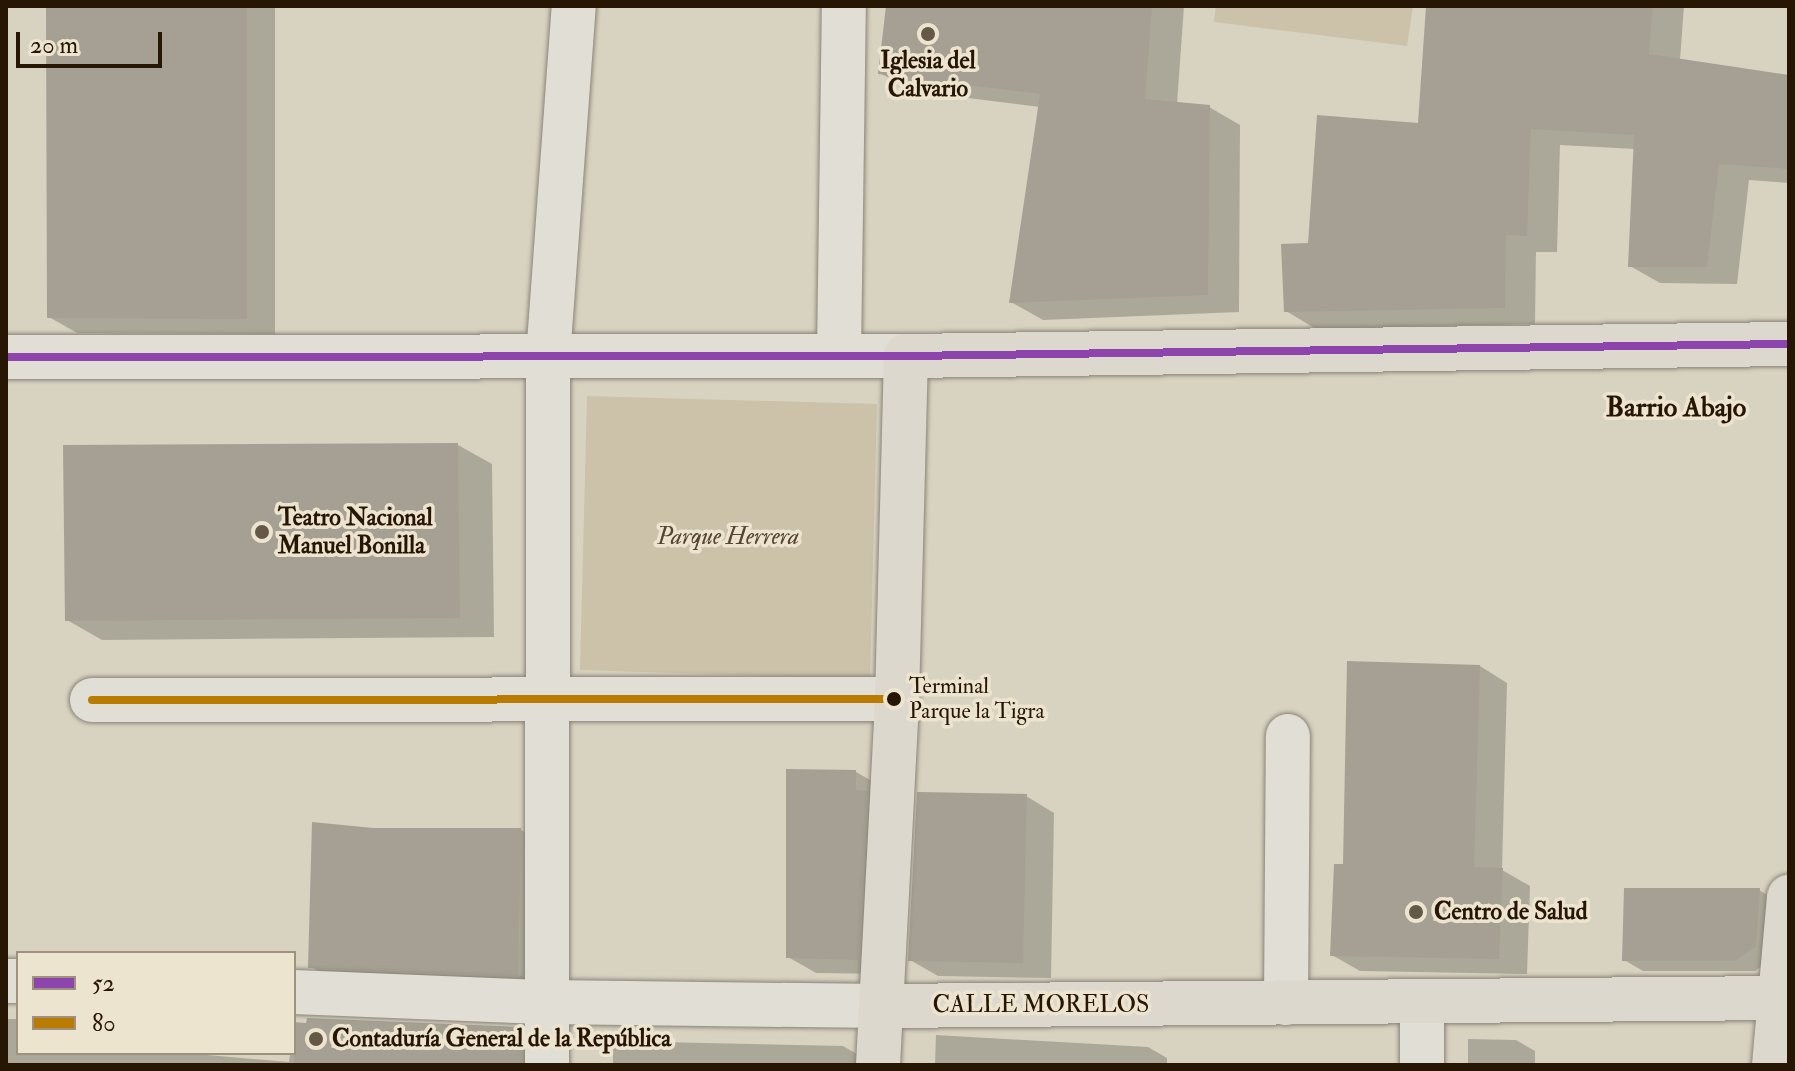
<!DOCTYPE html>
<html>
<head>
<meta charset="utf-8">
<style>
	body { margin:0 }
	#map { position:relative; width:1795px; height:1071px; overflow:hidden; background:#d8d2c0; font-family:"IM FELL Double Pica",serif }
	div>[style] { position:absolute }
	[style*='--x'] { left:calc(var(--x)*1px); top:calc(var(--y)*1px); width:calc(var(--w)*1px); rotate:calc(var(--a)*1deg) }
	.green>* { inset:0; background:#ccc2a9 }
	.shadow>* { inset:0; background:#0003 }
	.building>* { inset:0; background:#a5a093 }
	.roads { filter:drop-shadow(0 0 2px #8a8478) drop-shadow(0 0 2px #8a8478) }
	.minor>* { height:44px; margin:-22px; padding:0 22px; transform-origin:22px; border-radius:22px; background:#e1ded5 }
	.major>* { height:44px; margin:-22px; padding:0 22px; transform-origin:22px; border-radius:22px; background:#dcd8ce }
	.bus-1>* { height:8px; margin:-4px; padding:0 4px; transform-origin:4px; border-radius:4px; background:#8e44ad }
	.bus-2>* { height:8px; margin:-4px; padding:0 4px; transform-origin:4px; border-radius:4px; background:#b97b02 }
	.dots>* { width:22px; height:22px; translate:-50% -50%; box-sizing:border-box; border:4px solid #ede4cf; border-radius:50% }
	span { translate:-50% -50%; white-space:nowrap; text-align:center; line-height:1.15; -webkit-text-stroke:7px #ede4cf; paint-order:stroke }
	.bus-label { font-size:22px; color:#281605 }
	.left { translate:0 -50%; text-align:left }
	.poi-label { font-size:24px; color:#281605; font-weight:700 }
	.park-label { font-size:24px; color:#564631; font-style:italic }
	.street-label { font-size:24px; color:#281605 }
	.quarter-label { font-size:28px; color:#281605; font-weight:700 }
	.frame { position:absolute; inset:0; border:8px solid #281605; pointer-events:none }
	.legend { position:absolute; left:16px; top:951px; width:280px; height:104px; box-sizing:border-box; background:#ede4cf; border:2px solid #9e927e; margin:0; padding:10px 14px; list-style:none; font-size:24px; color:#281605 }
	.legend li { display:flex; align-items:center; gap:16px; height:40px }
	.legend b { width:40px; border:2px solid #9e927e }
	.scale { position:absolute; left:16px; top:32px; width:146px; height:36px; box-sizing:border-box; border:4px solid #281605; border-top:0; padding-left:10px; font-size:24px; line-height:28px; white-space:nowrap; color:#281605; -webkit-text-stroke:6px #ede4cf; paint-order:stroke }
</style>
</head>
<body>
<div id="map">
	<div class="green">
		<i style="clip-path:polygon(1216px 6px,1413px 6px,1407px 46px,1214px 22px)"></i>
		<i style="clip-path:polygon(587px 396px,877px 404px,870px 679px,580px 670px)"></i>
	</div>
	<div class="shadow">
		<i style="clip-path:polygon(48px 6px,275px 6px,275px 334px,77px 333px,49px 317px)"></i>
		<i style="clip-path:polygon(888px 6px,1184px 6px,1177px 104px,1209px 107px,1240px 125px,1239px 312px,1043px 320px,1011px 302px,1040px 107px,912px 91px,880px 73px)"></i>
		<i style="clip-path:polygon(1428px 6px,1684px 6px,1680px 60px,1789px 77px,1789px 183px,1749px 180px,1737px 284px,1660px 283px,1630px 266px,1635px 149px,1560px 145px,1557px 252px,1536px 252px,1535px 324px,1316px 329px,1286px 311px,1310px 245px,1420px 125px)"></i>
		<i style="clip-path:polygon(458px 445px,492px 464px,494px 637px,102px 640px,67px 620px)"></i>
		<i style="clip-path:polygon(1480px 666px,1507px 683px,1502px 870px,1530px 886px,1527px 974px,1360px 971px,1332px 955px)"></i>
		<i style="clip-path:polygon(856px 772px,884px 788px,886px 974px,816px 973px,788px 957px)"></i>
		<i style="clip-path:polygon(1026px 796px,1054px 813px,1051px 978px,938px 976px,910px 960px)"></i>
		<i style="clip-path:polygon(373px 830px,521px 830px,549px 846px,545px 991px,338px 983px,310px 966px)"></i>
		<i style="clip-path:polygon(1759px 890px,1779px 902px,1775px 957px,1755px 971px,1643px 971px,1624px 960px)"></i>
		<i style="clip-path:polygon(6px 1019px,18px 1019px,18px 1053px,184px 1053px,289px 1062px,294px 1024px,521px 1029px,555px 1048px,557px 1065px,6px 1065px)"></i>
		<i style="clip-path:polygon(936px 1035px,1148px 1047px,1167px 1058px,1167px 1065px,935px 1065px)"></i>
		<i style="clip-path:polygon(1468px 1039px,1516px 1040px,1535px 1051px,1535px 1065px,1468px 1065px)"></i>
		<i style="clip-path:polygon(613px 1041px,843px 1046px,876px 1065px,613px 1065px)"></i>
	</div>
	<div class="building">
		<i style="clip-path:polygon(46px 6px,247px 6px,247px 319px,47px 318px)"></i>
		<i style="clip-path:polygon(886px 6px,1152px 6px,1145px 99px,1210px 105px,1208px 295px,1009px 303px,1040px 94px,878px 74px)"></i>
		<i style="clip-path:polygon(1426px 6px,1653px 6px,1649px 54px,1789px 75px,1789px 169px,1719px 164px,1707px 267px,1628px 267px,1634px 135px,1531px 129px,1527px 236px,1506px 235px,1505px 308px,1284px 312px,1281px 244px,1308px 243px,1317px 115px,1418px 123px)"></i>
		<i style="clip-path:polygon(458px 443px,460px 618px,65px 621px,63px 445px)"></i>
		<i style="clip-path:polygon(1347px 661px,1480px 665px,1474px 867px,1503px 868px,1499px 959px,1330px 956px,1334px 864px,1343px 864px)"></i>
		<i style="clip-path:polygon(786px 769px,856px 770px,856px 790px,867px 791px,858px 960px,786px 958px)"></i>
		<i style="clip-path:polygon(917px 792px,1027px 794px,1023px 963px,908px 961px)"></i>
		<i style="clip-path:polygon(312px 822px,373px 828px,521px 828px,518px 976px,308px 968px)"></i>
		<i style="clip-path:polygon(1624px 888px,1760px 888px,1756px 946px,1735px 961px,1622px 961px)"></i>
		<i style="clip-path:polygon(307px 1018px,522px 1027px,522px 1065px,294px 1065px,294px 1022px,306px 1023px)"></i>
	</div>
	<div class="roads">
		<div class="minor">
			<i style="--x:839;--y:354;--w:348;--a:-89.2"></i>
			<i style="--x:6;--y:357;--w:900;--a:-0.06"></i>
			<i style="--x:92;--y:700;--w:805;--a:-0.07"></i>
			<i style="--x:6;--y:981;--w:12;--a:0"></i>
			<i style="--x:294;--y:992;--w:253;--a:2.3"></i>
			<i style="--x:547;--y:1002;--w:336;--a:0.7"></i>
			<i style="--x:1422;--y:1002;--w:63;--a:90"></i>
			<i style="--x:1286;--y:1003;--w:267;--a:-89.6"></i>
			<i style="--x:547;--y:1065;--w:708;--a:-89.92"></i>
			<i style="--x:548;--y:357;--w:352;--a:-85.8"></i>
		</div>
		<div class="major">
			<i style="--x:883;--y:1006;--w:906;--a:-0.51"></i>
			<i style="--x:878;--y:1065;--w:366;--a:-87"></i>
			<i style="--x:897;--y:699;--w:343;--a:-88.5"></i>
			<i style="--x:906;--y:356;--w:883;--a:-0.78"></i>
			<i style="--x:1774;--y:1065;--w:169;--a:-84.9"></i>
		</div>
	</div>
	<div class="bus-1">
		<i style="--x:6;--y:357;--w:900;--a:-0.06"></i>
		<i style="--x:906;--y:356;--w:883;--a:-0.78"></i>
	</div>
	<div class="bus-2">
		<i style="--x:92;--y:700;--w:805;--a:-0.07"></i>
	</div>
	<div class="dots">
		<i style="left:928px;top:34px;background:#665846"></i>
		<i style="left:262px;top:532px;background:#665846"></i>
		<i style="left:894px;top:699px;background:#281605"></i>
		<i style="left:1416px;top:912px;background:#665846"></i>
		<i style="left:316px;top:1039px;background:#665846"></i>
	</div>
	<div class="bus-label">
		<span class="left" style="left:909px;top:699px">Terminal<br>Parque la Tigra</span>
	</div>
	<div class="poi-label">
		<span style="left:928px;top:75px">Iglesia del<br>Calvario</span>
		<span class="left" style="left:278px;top:532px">Teatro Nacional<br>Manuel Bonilla</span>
		<span class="left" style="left:1434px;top:912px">Centro de Salud</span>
		<span class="left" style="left:332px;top:1039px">Contaduría General de la República</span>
	</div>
	<div class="park-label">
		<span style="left:728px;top:537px">Parque Herrera</span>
	</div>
	<div class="street-label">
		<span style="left:1041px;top:1005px">CALLE MORELOS</span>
	</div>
	<div class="quarter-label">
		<span style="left:1676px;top:408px">Barrio Abajo</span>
	</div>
	<div class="frame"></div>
	<ul class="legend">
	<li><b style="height:10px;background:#8e44ad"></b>52</li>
	<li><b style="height:10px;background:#b97b02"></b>80</li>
	</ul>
	<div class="scale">20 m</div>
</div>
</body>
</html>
